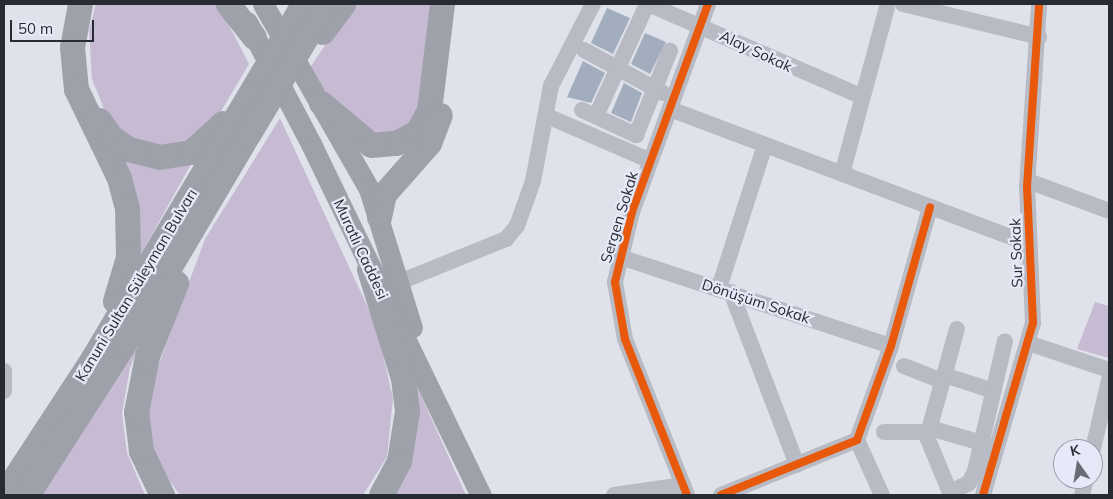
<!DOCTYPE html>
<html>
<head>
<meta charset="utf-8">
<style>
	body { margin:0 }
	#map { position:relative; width:1113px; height:499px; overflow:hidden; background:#dfe2eb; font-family:Mulish,sans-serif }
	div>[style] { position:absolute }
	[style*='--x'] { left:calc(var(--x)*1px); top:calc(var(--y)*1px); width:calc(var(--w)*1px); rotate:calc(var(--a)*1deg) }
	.green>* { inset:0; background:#c6bbd2 }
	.building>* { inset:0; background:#a2aebd }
	.minor>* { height:16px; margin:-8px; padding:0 8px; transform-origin:8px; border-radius:8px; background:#b8bbc4 }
	.major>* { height:21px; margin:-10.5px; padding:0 10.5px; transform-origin:10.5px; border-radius:10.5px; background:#9ea1a8 }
	.highway>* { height:25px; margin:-12.5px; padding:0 12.5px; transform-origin:12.5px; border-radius:12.5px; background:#9ea1aa }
	.highway-bridge>* { height:25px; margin:-12.5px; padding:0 12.5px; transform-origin:12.5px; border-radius:12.5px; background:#9ea1aa }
	.cycleway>* { height:8px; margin:-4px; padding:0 4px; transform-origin:4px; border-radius:4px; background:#e8590c }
	span { translate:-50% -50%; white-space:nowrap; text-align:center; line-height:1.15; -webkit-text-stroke:4.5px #e6e9f8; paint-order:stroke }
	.street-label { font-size:15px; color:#272c34 }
	.frame { position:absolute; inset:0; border:5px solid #272c34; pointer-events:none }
	.north { position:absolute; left:1053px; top:439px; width:50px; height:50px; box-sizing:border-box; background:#e6e9f8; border:1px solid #9a9daa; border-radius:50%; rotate:347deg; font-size:14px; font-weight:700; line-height:20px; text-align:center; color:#272c34 }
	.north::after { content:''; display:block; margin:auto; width:18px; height:22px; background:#676c74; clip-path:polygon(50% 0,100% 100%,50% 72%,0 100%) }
	.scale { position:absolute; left:10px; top:20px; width:84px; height:22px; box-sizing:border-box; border:2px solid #272c34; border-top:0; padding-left:6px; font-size:15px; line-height:18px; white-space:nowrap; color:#272c34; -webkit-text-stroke:4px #e6e9f8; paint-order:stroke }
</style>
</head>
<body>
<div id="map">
	<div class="green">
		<i style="clip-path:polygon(96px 4px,218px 4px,249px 64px,210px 130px,197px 141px,148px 149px,110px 124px,92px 79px,89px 30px)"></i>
		<i style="clip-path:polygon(353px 4px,431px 4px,420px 106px,413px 122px,378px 139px,338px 108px,309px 69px)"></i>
		<i style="clip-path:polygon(280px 118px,376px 325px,393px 398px,387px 457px,363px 495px,180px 495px,152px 457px,147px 396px,205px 239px)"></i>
		<i style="clip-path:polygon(117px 152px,194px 159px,136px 263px)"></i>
		<i style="clip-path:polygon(1095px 302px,1109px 306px,1109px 358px,1077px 349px)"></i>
		<i style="clip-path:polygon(143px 335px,130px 368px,122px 413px,127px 453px,145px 495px,40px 495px)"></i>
		<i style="clip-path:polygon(412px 376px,466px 495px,387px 495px)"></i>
	</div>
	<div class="building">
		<i style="clip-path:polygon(607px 8px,630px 18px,613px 54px,591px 43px)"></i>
		<i style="clip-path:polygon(645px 33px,666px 42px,650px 74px,631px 64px)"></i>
		<i style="clip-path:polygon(583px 61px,605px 73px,591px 103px,567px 97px)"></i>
		<i style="clip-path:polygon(624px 83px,642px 93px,631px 122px,611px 113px)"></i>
	</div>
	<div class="minor">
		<i style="--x:648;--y:4;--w:234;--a:23.4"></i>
		<i style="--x:903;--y:4;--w:140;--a:13.6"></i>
		<i style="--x:584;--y:50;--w:90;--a:28.6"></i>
		<i style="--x:670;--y:109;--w:384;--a:20.6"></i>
		<i style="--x:582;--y:110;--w:60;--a:24.8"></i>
		<i style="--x:636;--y:135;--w:91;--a:-68"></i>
		<i style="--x:547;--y:116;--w:113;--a:23.4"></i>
		<i style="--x:596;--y:116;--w:123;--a:-65.5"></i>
		<i style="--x:842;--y:174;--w:176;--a:-74.9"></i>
		<i style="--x:1028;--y:181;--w:86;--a:20.3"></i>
		<i style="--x:620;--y:257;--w:285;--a:18.2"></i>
		<i style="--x:397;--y:283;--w:118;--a:-22"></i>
		<i style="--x:506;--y:239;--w:17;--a:-50"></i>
		<i style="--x:517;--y:226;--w:48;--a:-70.4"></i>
		<i style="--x:533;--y:181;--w:97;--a:-79.3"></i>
		<i style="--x:551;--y:86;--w:92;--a:-62.9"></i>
		<i style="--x:719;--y:288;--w:150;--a:-72.2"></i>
		<i style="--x:731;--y:292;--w:185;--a:69.1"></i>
		<i style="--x:1028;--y:343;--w:85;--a:18.4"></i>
		<i style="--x:904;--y:366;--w:41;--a:21.5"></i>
		<i style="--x:4;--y:371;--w:20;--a:90"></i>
		<i style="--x:944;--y:375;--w:52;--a:17.7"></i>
		<i style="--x:930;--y:428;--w:54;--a:16.1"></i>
		<i style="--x:884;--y:432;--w:45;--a:0"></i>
		<i style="--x:857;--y:440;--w:60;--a:65.6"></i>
		<i style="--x:1093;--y:449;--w:71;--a:-76.9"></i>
		<i style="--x:950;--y:492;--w:21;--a:-25"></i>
		<i style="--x:969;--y:483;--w:13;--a:-63"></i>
		<i style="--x:975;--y:471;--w:133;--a:-77"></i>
		<i style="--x:614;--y:495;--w:70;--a:-8.2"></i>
		<i style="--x:687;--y:495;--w:168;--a:-111.7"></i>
		<i style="--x:625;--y:339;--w:58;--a:-100"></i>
		<i style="--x:615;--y:282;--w:72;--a:-76.3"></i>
		<i style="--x:632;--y:212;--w:221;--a:-69.9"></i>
		<i style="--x:721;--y:495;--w:147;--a:-22"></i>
		<i style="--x:857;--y:440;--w:100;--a:-70.1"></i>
		<i style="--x:891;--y:346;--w:144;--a:-74.3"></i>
		<i style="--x:951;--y:495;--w:63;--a:-112.5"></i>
		<i style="--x:927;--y:437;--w:112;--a:-74.5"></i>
		<i style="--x:983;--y:495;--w:179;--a:-73.8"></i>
		<i style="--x:1033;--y:323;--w:136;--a:-92.5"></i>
		<i style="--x:1027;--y:187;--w:183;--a:-86.2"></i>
		<i style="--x:1082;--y:495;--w:16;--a:-76"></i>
	</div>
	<div class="major">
		<i style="--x:263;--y:4;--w:213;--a:60.2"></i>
		<i style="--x:369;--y:189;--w:145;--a:72.8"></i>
		<i style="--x:247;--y:22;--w:140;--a:62.3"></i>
		<i style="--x:312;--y:146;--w:388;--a:64.2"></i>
	</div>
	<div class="highway">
		<i style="--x:80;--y:4;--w:44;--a:100.5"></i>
		<i style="--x:72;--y:47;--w:42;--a:84.6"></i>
		<i style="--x:76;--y:89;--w:99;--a:64.2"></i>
		<i style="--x:119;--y:178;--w:31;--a:75"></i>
		<i style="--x:127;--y:208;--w:49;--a:88.8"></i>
		<i style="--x:128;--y:257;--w:46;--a:106.5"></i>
		<i style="--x:228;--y:4;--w:42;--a:51.8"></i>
		<i style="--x:322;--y:32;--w:35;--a:-53"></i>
		<i style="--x:321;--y:103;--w:65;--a:40"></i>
		<i style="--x:371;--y:145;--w:25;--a:-5"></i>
		<i style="--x:396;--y:143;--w:24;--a:-28"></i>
		<i style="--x:417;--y:132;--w:25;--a:-61"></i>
		<i style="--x:429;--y:110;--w:107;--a:-83"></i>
		<i style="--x:99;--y:120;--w:21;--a:55"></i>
		<i style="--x:111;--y:137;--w:21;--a:35"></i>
		<i style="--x:128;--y:149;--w:32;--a:14"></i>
		<i style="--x:159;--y:157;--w:32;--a:-9"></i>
		<i style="--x:191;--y:152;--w:43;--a:-42.2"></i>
		<i style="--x:379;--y:217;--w:24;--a:-78"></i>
		<i style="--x:384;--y:194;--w:68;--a:-48.6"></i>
		<i style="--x:429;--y:143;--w:30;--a:-69"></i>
		<i style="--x:369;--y:269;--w:114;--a:72.7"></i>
		<i style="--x:403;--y:378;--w:33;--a:83"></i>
		<i style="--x:407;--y:411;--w:51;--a:99.1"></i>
		<i style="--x:399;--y:461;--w:38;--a:118"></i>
		<i style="--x:4;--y:494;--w:163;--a:-56.8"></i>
		<i style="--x:93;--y:358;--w:333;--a:-59.3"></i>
		<i style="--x:27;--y:495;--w:179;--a:-57.3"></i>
		<i style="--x:124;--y:344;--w:245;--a:-59.4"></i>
		<i style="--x:162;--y:495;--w:49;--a:-115.5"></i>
		<i style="--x:141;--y:451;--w:39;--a:-97"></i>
		<i style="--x:136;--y:412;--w:57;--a:-78.9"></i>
		<i style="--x:147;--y:356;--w:79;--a:-68.3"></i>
	</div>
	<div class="highway-bridge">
		<i style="--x:263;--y:72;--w:79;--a:-59.5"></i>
		<i style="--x:249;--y:133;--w:150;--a:-59.2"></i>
	</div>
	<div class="cycleway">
		<i style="--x:687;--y:495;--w:168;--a:-111.7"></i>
		<i style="--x:625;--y:339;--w:58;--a:-100"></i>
		<i style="--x:615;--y:282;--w:72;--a:-76.3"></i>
		<i style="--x:632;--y:212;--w:221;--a:-69.9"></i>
		<i style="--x:721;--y:495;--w:147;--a:-22"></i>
		<i style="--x:857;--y:440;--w:100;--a:-70.1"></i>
		<i style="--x:891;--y:346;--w:144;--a:-74.3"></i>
		<i style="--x:983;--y:495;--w:179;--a:-73.8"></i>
		<i style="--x:1033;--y:323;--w:136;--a:-92.5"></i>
		<i style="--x:1027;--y:187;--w:183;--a:-86.2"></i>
	</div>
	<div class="street-label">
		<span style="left:756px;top:51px;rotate:25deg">Alay Sokak</span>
		<span style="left:619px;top:217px;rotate:-73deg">Sergen Sokak</span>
		<span style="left:361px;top:249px;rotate:65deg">Muratlı Caddesi</span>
		<span style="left:1016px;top:253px;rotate:-92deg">Sur Sokak</span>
		<span style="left:136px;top:285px;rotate:-59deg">Kanuni Sultan Süleyman Bulvarı</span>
		<span style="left:756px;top:301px;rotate:18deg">Dönüşüm Sokak</span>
	</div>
	<div class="frame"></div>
	<div class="north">K</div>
	<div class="scale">50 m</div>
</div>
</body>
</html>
